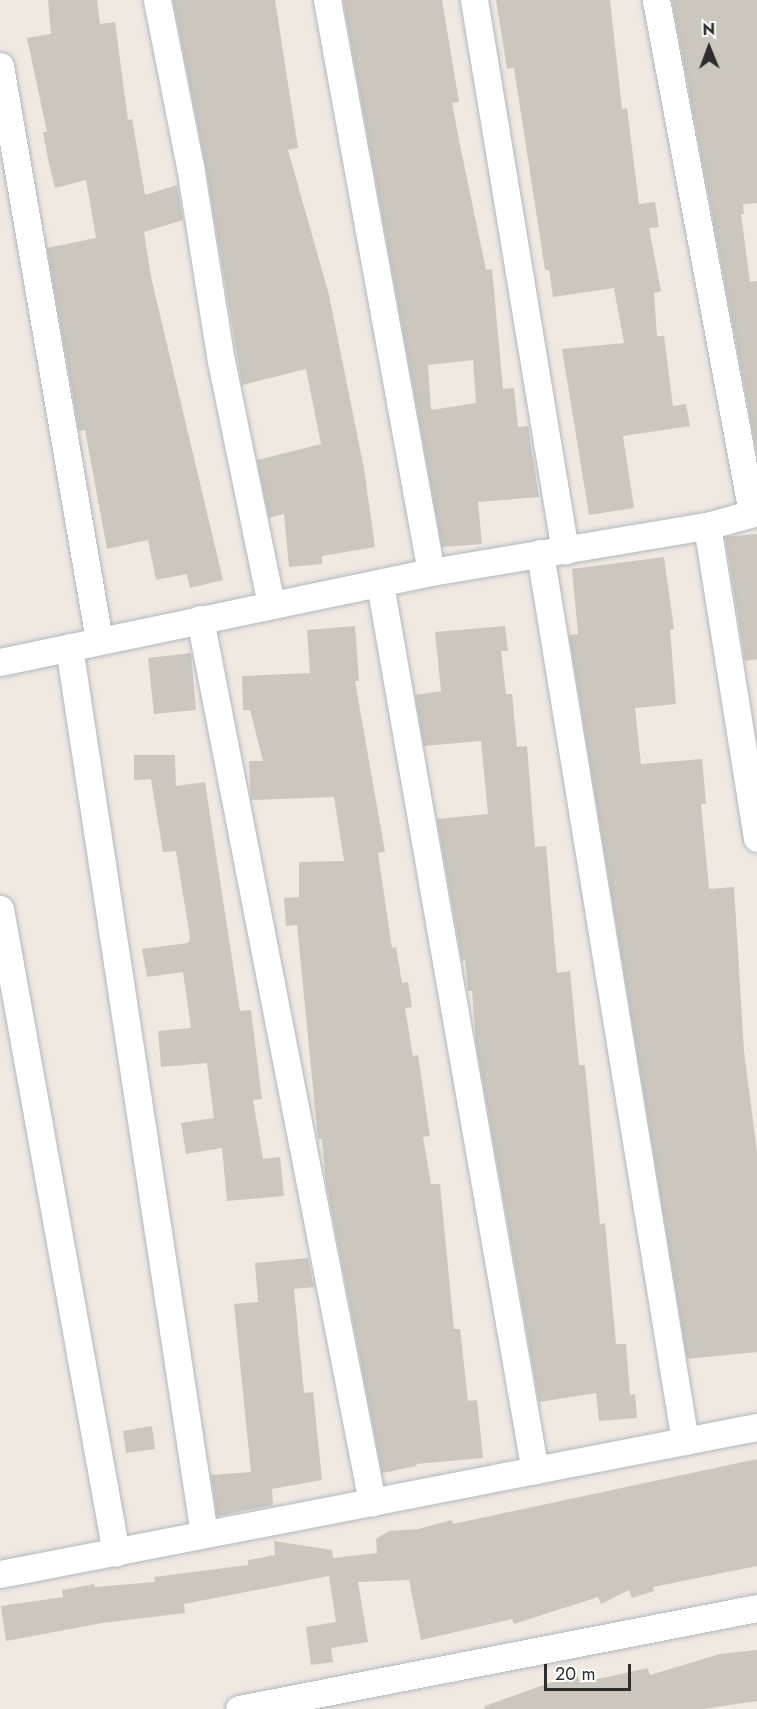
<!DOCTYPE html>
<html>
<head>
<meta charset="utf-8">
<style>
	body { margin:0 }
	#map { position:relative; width:757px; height:1709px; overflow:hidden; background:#efe9e1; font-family:Jost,sans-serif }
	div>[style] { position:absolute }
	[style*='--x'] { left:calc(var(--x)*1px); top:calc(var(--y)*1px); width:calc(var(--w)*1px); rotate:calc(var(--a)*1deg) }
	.building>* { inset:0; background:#cbc7bf }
	.roads { filter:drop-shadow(0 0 2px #b4b7c1) drop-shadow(0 0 2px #b4b7c1) }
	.minor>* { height:27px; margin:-13.5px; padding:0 13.5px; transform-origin:13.5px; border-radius:13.5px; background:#fff }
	span { translate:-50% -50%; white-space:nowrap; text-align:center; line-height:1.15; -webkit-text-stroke:4.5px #fff; paint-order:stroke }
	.north { position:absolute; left:679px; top:18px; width:60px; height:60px; -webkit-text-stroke:4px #fff; paint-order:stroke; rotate:359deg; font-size:16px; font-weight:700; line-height:24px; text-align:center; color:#2e2e2e }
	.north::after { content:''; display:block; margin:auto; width:21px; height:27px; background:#2e2e2e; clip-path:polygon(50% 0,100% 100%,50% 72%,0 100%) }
	.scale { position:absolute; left:544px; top:1664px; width:87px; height:27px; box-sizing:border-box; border:3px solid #2e2e2e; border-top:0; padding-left:8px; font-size:18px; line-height:21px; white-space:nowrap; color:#2e2e2e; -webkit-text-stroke:4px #fff; paint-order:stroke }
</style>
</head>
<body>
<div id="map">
	<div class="building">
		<i style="clip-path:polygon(48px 0,97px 0,100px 24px,115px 22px,128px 120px,132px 119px,145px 195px,177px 185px,183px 220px,144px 232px,151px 277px,223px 580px,190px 588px,187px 574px,156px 580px,148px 540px,107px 549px,85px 430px,79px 431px,47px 248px,96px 238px,86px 180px,55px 188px,49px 164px,43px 132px,47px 132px,27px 38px,51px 34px)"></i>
		<i style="clip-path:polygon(173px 0,275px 0,298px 148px,288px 150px,329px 295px,364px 469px,375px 547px,322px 556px,322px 564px,289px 567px,284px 514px,269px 518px,257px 460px,321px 444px,306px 369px,242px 385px,205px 163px)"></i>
		<i style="clip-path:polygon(evenodd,343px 0,442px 0,459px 102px,452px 103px,459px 140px,486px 270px,492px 269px,503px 389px,514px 388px,518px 427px,528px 426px,539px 497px,478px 502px,482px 544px,442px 547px,343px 0,473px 360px,476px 403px,431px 410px,428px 365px,473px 360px)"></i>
		<i style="clip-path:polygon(496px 0,610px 0,622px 109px,627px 108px,639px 204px,655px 202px,659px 227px,649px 228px,661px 291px,654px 293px,657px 336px,664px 336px,673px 406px,686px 404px,690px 426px,623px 436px,634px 508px,589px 515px,562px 349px,624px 343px,614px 288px,553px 297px,549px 270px,545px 270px,514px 68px,507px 69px)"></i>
		<i style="clip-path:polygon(672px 0,757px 0,757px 203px,743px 204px,744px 214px,741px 214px,750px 282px,757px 281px,757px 454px)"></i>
		<i style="clip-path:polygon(757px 534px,757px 659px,745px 661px,725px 537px)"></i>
		<i style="clip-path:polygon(664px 557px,674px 629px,670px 630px,676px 704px,635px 708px,641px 764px,702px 759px,706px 804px,701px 804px,709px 889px,734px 887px,744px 1051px,757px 1152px,757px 1352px,687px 1359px,569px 635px,578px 634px,572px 569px)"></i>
		<i style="clip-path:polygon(355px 626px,359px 681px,355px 681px,385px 852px,378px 853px,392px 948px,396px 947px,402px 983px,408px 982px,412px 1007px,405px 1008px,413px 1056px,418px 1055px,430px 1136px,423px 1137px,431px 1184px,440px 1184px,454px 1329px,460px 1329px,468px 1401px,477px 1400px,483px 1458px,416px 1464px,417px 1466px,382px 1473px,326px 1182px,322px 1139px,318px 1139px,297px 925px,286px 926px,284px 898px,299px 897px,299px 862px,344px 861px,334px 797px,251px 800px,249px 761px,263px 761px,250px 710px,243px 710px,242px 676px,310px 673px,307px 630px)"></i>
		<i style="clip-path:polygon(505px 626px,508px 651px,501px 651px,506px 694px,512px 694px,517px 747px,527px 746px,535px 847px,546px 846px,557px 973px,570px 971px,579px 1065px,585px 1065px,600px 1224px,605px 1223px,616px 1344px,626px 1344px,630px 1395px,635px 1394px,637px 1418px,599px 1421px,596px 1393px,539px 1402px,476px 1043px,472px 991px,468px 991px,465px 960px,462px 961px,437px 819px,488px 814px,481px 741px,424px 746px,415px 695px,441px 691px,435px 632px)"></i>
		<i style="clip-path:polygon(191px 653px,196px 710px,154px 714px,148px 658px)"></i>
		<i style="clip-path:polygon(134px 755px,175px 755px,176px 786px,205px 782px,240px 1011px,251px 1010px,262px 1099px,253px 1100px,263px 1159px,280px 1157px,284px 1196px,227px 1201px,222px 1148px,186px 1154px,181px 1123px,214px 1118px,207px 1063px,161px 1067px,158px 1031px,191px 1028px,183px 972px,147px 977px,142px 949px,188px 943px,190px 938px,176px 851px,163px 852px,151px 779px,134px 780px)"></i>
		<i style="clip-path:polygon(308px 1258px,314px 1287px,294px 1289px,304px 1393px,313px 1392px,322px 1480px,272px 1489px,273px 1505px,217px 1516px,211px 1475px,251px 1472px,234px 1304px,258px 1302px,255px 1263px)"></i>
		<i style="clip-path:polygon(152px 1426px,155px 1449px,126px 1453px,123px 1431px)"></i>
		<i style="clip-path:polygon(757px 1459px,757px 1566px,653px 1587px,654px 1591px,632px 1598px,629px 1590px,601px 1604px,598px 1597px,514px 1624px,512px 1619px,421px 1640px,409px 1580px,358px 1582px,368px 1642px,331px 1648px,333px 1662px,311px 1665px,306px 1627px,336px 1622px,329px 1576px,184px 1604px,185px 1613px,102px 1623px,6px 1641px,1px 1606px,63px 1597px,62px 1590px,94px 1584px,95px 1587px,155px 1582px,154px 1577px,248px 1565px,248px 1560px,275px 1555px,274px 1541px,332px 1550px,333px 1558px,377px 1553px,376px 1539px,389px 1531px,418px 1529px,452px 1520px,453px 1524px)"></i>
		<i style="clip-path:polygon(757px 1650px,757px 1701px,703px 1709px,485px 1709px,485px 1706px,577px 1673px,580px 1683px,648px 1668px,650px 1675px,720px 1654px)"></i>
	</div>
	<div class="roads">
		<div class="minor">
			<i style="--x:157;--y:0;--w:169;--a:78.8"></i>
			<i style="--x:190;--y:166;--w:197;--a:81"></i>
			<i style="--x:221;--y:361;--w:248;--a:78.4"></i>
			<i style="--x:327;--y:0;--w:581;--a:79.7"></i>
			<i style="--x:474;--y:0;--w:558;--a:80.62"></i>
			<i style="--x:656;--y:0;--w:522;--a:79.4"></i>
			<i style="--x:0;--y:66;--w:582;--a:80.21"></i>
			<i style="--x:707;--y:526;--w:316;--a:80.9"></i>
			<i style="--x:540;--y:553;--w:900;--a:80.73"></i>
			<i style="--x:380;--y:584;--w:900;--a:80.09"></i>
			<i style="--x:200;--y:619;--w:900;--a:78.98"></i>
			<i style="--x:69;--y:647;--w:897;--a:81.35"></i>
			<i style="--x:0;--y:662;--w:440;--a:-11.8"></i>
			<i style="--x:431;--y:572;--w:280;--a:-9.5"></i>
			<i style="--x:707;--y:526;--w:52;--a:-15.6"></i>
			<i style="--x:0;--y:909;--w:654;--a:79.79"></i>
			<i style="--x:0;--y:1574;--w:771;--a:-10.99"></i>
			<i style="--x:239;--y:1709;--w:528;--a:-11.03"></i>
		</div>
	</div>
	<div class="north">N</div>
	<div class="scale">20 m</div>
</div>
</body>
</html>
